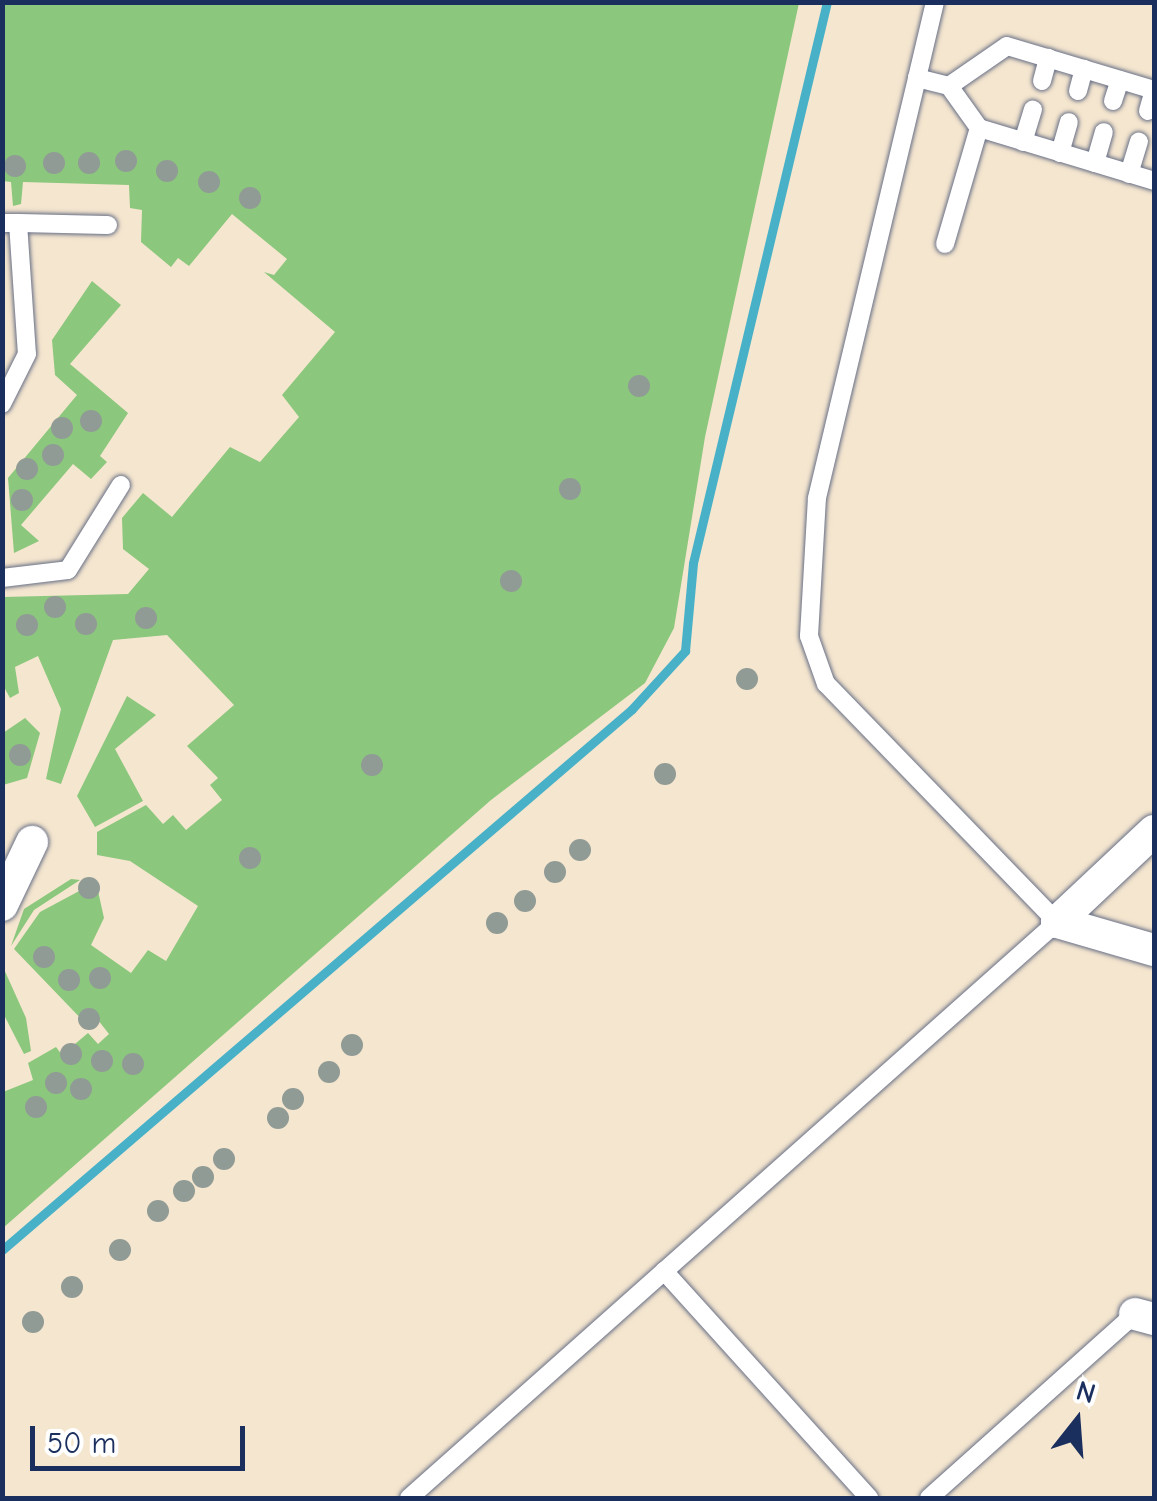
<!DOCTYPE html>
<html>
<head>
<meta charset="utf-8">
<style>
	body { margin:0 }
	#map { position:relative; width:1157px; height:1501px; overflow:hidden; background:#f5e6cf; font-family:"Comic Neue",sans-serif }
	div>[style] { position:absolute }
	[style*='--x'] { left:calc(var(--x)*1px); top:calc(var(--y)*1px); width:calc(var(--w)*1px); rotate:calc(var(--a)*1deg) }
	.green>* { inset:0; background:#8bc77c }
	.stream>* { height:9px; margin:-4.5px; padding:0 4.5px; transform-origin:4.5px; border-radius:4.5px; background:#48b1c7 }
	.roads { filter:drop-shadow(0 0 2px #676f86) drop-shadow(0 0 2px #676f86) }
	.service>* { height:18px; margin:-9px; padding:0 9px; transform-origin:9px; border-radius:9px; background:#fff }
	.minor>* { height:32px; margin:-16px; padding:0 16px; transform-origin:16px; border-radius:16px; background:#fff }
	.trees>* { width:22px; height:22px; margin:-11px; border-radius:50%; background:#909b96 }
	span { translate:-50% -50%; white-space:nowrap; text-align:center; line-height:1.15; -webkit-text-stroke:9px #fff; paint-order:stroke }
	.frame { position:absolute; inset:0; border:5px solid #1b2f5e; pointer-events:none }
	.north { position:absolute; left:1027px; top:1371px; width:100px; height:100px; -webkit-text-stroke:8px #fff; paint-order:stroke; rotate:17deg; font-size:28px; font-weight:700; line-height:40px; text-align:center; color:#1b2f5e }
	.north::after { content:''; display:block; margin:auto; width:35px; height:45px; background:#1b2f5e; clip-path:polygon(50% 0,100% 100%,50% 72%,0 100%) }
	.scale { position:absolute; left:30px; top:1426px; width:215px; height:45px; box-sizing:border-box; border:5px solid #1b2f5e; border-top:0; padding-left:12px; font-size:30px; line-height:35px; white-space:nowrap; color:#1b2f5e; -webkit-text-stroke:8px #fff; paint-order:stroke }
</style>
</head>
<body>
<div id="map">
	<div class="green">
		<i style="clip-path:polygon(3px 2px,799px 3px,705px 437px,674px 628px,645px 683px,491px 800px,3px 1228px,3px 1092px,33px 1080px,28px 1063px,56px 1047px,62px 1055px,88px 1033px,98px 1044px,109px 1034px,98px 1020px,89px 1027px,14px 949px,40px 912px,96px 882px,104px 918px,91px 945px,131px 973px,148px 950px,166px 961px,198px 906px,130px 861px,97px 855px,97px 832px,146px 805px,163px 824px,173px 815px,186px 830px,222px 800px,210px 785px,218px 778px,187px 746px,234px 705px,167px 635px,113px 640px,61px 784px,46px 779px,61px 709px,38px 656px,15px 667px,19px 693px,10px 698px,4px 687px,3px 597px,128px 594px,149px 569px,123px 549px,122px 518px,143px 493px,172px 517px,230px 447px,260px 462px,299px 417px,282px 395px,335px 332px,264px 272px,274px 275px,287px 259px,232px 214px,189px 266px,178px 258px,171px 267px,141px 242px,142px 210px,130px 208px,129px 185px,23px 182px,21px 204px,13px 206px,11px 182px,3px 181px)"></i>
		<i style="clip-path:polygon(92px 281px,121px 305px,70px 364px,128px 413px,100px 456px,107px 462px,91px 479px,73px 464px,21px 525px,39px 541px,14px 553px,8px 478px,77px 395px,55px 375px,52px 340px)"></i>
		<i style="clip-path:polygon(127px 696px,156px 715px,115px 749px,143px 801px,95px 827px,77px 796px)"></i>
		<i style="clip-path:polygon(25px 718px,40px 733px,27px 778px,3px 785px,3px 733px)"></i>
		<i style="clip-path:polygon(71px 879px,80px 880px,34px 910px,11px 946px,24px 909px)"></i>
		<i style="clip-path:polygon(3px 967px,26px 1018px,31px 1051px,24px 1054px,3px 1013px)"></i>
	</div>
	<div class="stream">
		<i style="--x:2;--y:1250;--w:830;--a:-40.65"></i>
		<i style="--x:632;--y:709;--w:79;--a:-47.6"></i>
		<i style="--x:685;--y:651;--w:88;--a:-84.8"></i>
		<i style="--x:693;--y:563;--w:577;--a:-76.57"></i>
	</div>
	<div class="roads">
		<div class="service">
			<i style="--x:935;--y:2;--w:78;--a:103.3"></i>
			<i style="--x:917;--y:78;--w:33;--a:14"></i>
			<i style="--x:949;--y:86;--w:52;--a:54.5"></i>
			<i style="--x:979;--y:128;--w:183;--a:16.8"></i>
			<i style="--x:1042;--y:81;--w:24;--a:-75"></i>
			<i style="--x:949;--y:86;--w:70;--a:-34.6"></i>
			<i style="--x:1007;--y:46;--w:153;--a:16.7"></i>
			<i style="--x:1078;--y:91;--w:23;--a:-75"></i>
			<i style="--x:1113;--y:101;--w:22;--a:-72"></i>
			<i style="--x:1148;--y:111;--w:22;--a:-74"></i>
			<i style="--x:1023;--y:142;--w:34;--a:-73"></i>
			<i style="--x:1060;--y:153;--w:32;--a:-74"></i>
			<i style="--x:1095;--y:163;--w:32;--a:-74"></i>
			<i style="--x:1129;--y:174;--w:34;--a:-73"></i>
			<i style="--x:2;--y:223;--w:16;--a:0"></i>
			<i style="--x:18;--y:223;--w:131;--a:86.1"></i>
			<i style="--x:27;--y:354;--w:56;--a:116.6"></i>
			<i style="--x:18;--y:223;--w:90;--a:1.3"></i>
			<i style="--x:945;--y:244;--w:121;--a:-73.7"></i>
			<i style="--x:2;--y:578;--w:66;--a:-6.9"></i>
			<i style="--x:68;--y:570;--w:100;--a:-58.1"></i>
			<i style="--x:664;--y:1271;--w:306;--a:47.9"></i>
			<i style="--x:409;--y:1498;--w:867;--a:-41.63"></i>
			<i style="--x:1057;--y:922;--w:332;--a:-134.1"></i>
			<i style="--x:826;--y:684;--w:51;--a:-109.5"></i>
			<i style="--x:809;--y:636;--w:138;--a:-86.7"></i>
			<i style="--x:817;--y:498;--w:432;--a:-76.6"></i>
			<i style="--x:929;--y:1498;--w:276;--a:-41.8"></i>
		</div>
		<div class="minor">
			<i style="--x:2;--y:905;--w:70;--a:-64.5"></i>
			<i style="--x:1057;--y:922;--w:133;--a:-43.2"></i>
			<i style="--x:1057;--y:922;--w:101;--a:16.1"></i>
			<i style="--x:1135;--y:1314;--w:20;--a:15"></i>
		</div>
	</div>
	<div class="trees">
		<i style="left:126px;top:161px"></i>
		<i style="left:54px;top:163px"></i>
		<i style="left:89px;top:163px"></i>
		<i style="left:15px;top:166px"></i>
		<i style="left:167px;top:171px"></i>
		<i style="left:209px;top:182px"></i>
		<i style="left:250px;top:198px"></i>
		<i style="left:639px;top:386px"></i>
		<i style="left:91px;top:421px"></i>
		<i style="left:62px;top:428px"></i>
		<i style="left:53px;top:455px"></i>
		<i style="left:27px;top:469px"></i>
		<i style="left:570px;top:489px"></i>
		<i style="left:22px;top:500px"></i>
		<i style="left:511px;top:581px"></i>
		<i style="left:55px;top:607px"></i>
		<i style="left:146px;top:618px"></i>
		<i style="left:86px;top:624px"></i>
		<i style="left:27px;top:625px"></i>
		<i style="left:747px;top:679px"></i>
		<i style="left:20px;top:755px"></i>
		<i style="left:372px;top:765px"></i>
		<i style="left:665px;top:774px"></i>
		<i style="left:580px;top:850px"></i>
		<i style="left:250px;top:858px"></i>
		<i style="left:555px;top:872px"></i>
		<i style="left:89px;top:888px"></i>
		<i style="left:525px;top:901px"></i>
		<i style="left:497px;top:923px"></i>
		<i style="left:44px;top:957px"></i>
		<i style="left:100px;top:978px"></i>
		<i style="left:69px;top:980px"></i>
		<i style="left:89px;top:1019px"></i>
		<i style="left:352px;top:1045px"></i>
		<i style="left:71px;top:1054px"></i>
		<i style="left:102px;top:1061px"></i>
		<i style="left:133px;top:1064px"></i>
		<i style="left:329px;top:1072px"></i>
		<i style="left:56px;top:1083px"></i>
		<i style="left:81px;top:1089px"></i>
		<i style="left:293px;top:1099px"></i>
		<i style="left:36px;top:1107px"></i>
		<i style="left:278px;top:1118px"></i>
		<i style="left:224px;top:1159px"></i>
		<i style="left:203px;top:1177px"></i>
		<i style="left:184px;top:1191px"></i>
		<i style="left:158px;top:1211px"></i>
		<i style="left:120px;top:1250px"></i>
		<i style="left:72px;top:1287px"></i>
		<i style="left:33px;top:1322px"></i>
	</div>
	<div class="frame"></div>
	<div class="north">N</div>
	<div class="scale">50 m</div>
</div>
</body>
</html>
